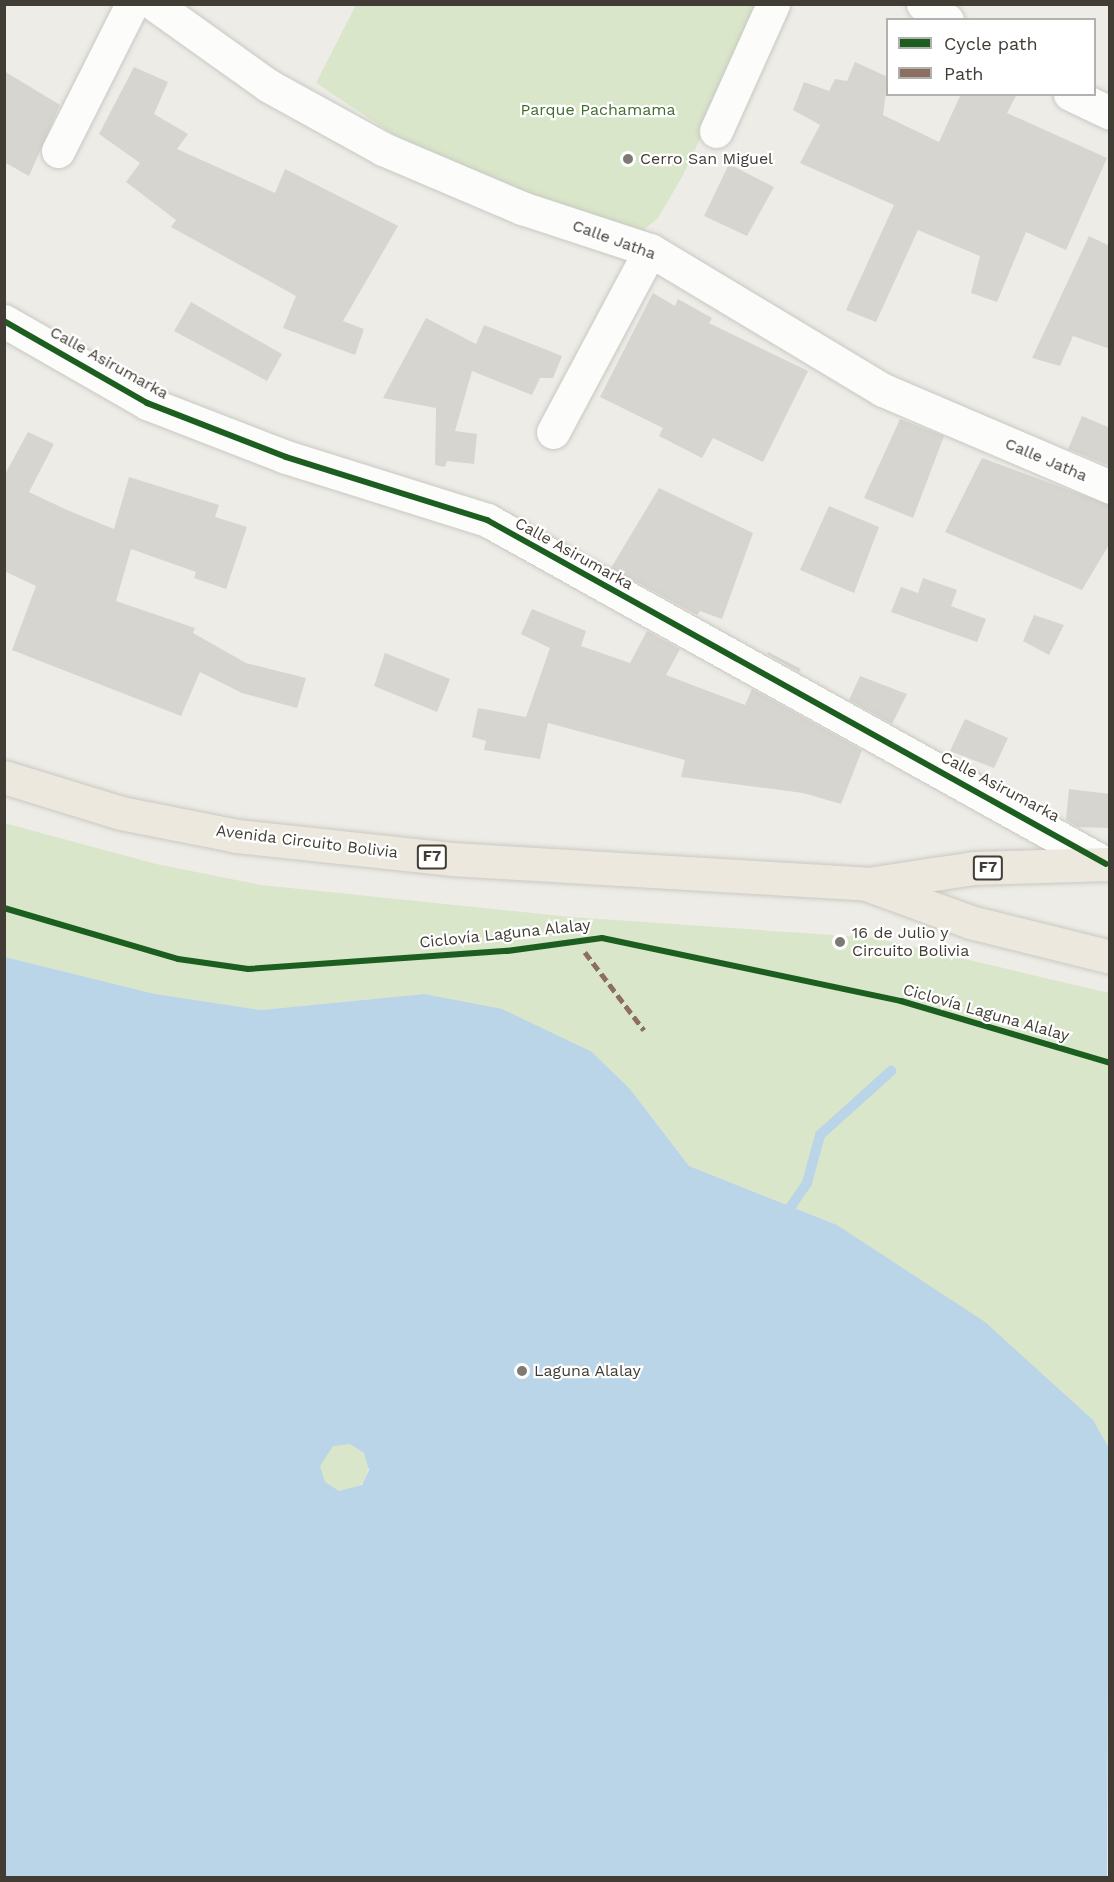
<!DOCTYPE html>
<html>
<head>
<meta charset="utf-8">
<style>
	body { margin:0 }
	#map { position:relative; width:1114px; height:1882px; overflow:hidden; background:#edece7; font-family:"Work Sans",sans-serif }
	div>[style] { position:absolute }
	[style*='--x'] { left:calc(var(--x)*1px); top:calc(var(--y)*1px); width:calc(var(--w)*1px); rotate:calc(var(--a)*1deg) }
	.green>* { inset:0; background:#d9e6c9 }
	.round { border-radius:50% }
	.water>* { inset:0; background:#bad4e8 }
	.stream>* { height:10px; margin:-5px; padding:0 5px; transform-origin:5px; border-radius:5px; background:#bad4e8 }
	.building>* { inset:0; background:#d7d5cf }
	.roads { filter:drop-shadow(0 0 2px #c9c8c3) drop-shadow(0 0 2px #c9c8c3) }
	.minor>* { height:33px; margin:-16.5px; padding:0 16.5px; transform-origin:16.5px; border-radius:16.5px; background:#fcfcfb }
	.tertiary>* { height:33px; margin:-16.5px; padding:0 16.5px; transform-origin:16.5px; border-radius:16.5px; background:#fcfcfb }
	.trunk>* { height:33px; margin:-16.5px; padding:0 16.5px; transform-origin:16.5px; border-radius:16.5px; background:#ece8de }
	.quiet>* { height:4.5px; margin-top:-2.25px; transform-origin:0; background:repeating-linear-gradient(90deg,#8d6e63 0 9px,transparent 0 13.5px) }
	.cycleway>* { height:6px; margin:-3px; padding:0 3px; transform-origin:3px; border-radius:3px; background:#1b5e20 }
	.dots>* { width:16px; height:16px; translate:-50% -50%; box-sizing:border-box; border:3px solid #fff; border-radius:50% }
	span { translate:-50% -50%; white-space:nowrap; text-align:center; line-height:1.15; -webkit-text-stroke:4.5px #fff; paint-order:stroke }
	.shield-label span { padding:2px 4px; background:#fff; border:2px solid; border-radius:4px; -webkit-text-stroke-width:0 }
	.shield-label { font-size:15px; color:#423d34; font-weight:700 }
	.park-label { font-size:16px; color:#426e2d }
	.poi-label { font-size:16px; color:#423d34 }
	.left { translate:0 -50%; text-align:left }
	.street-label { font-size:16px; color:#423d34 }
	.frame { position:absolute; inset:0; border:6px solid #423d34; pointer-events:none }
	.legend { position:absolute; left:886px; top:18px; width:210px; height:78px; box-sizing:border-box; background:#fff; border:2px solid #b3b1ae; margin:0; padding:8px 10px; list-style:none; font-size:18px; color:#423d34 }
	.legend li { display:flex; align-items:center; gap:12px; height:30px }
	.legend b { width:30px; border:2px solid #b3b1ae }
</style>
</head>
<body>
<div id="map">
	<div class="green">
		<i style="clip-path:polygon(356px 5px,764px 5px,682px 177px,658px 218px,640px 233px,513px 192px,394px 135px,316px 83px)"></i>
		<i style="clip-path:polygon(4px 823px,156px 864px,261px 885px,571px 917px,875px 938px,1109px 993px,1109px 1448px,1093px 1420px,837px 1225px,689px 1166px,630px 1089px,592px 1052px,424px 994px,261px 1010px,155px 994px,5px 957px)"></i>
		<i class="round" style="left:320px;top:1443px;width:48px;height:48px"></i>
	</div>
	<div class="water">
		<i style="clip-path:polygon(evenodd,5px 957px,155px 994px,261px 1010px,424px 994px,502px 1009px,592px 1052px,630px 1089px,689px 1166px,837px 1225px,985px 1322px,1093px 1420px,1109px 1448px,1107px 1877px,5px 1877px,5px 957px,350px 1444px,364px 1453px,369px 1470px,362px 1485px,339px 1491px,325px 1482px,320px 1466px,333px 1446px,350px 1444px)"></i>
	</div>
	<div class="stream">
		<i style="--x:781;--y:1221;--w:46;--a:-55.6"></i>
		<i style="--x:807;--y:1183;--w:50;--a:-74.8"></i>
		<i style="--x:820;--y:1135;--w:96;--a:-42"></i>
	</div>
	<div class="building">
		<i style="clip-path:polygon(855px 62px,888px 77px,883px 115px,939px 142px,961px 94px,1017px 94px,1007px 113px,1107px 158px,1066px 250px,1026px 232px,997px 302px,971px 293px,980px 256px,918px 230px,876px 322px,846px 310px,894px 205px,800px 163px,820px 125px,793px 110px,804px 82px,829px 91px,835px 79px,847px 81px)"></i>
		<i style="clip-path:polygon(134px 67px,168px 82px,154px 114px,188px 134px,177px 149px,275px 193px,285px 169px,398px 226px,343px 321px,364px 329px,355px 355px,283px 328px,296px 296px,171px 227px,176px 220px,126px 182px,140px 163px,99px 134px)"></i>
		<i style="clip-path:polygon(4px 71px,60px 105px,29px 176px,4px 162px)"></i>
		<i style="clip-path:polygon(729px 164px,774px 187px,747px 236px,704px 216px)"></i>
		<i style="clip-path:polygon(1089px 236px,1110px 246px,1110px 349px,1073px 336px,1060px 366px,1032px 358px)"></i>
		<i style="clip-path:polygon(653px 293px,675px 306px,678px 299px,712px 318px,709px 323px,808px 371px,763px 462px,713px 438px,702px 458px,659px 436px,663px 428px,600px 397px)"></i>
		<i style="clip-path:polygon(191px 302px,282px 354px,267px 381px,174px 331px)"></i>
		<i style="clip-path:polygon(426px 318px,476px 344px,484px 325px,562px 356px,553px 378px,540px 378px,532px 395px,472px 371px,455px 431px,477px 434px,474px 464px,447px 461px,445px 467px,435px 465px,436px 408px,383px 398px)"></i>
		<i style="clip-path:polygon(1082px 416px,1110px 428px,1110px 466px,1068px 449px)"></i>
		<i style="clip-path:polygon(900px 419px,944px 436px,913px 518px,864px 498px)"></i>
		<i style="clip-path:polygon(28px 432px,54px 444px,29px 492px,67px 510px,114px 529px,129px 477px,219px 505px,215px 517px,247px 527px,226px 589px,194px 578px,196px 572px,131px 549px,116px 601px,195px 628px,193px 633px,246px 663px,306px 678px,297px 708px,242px 693px,200px 672px,181px 716px,12px 650px,36px 586px,4px 571px,4px 476px)"></i>
		<i style="clip-path:polygon(982px 458px,1110px 505px,1110px 543px,1082px 590px,945px 532px)"></i>
		<i style="clip-path:polygon(659px 488px,753px 533px,722px 619px,700px 611px,697px 615px,611px 568px)"></i>
		<i style="clip-path:polygon(829px 506px,879px 527px,854px 593px,800px 570px)"></i>
		<i style="clip-path:polygon(923px 578px,957px 590px,951px 606px,986px 619px,977px 642px,891px 612px,901px 587px,918px 593px)"></i>
		<i style="clip-path:polygon(532px 609px,586px 631px,581px 646px,630px 663px,647px 631px,680px 649px,666px 675px,745px 705px,752px 689px,862px 750px,841px 804px,803px 793px,681px 777px,685px 760px,548px 723px,540px 759px,484px 750px,486px 741px,472px 737px,478px 708px,526px 717px,550px 648px,521px 634px)"></i>
		<i style="clip-path:polygon(1034px 615px,1064px 625px,1049px 655px,1023px 641px)"></i>
		<i style="clip-path:polygon(768px 652px,801px 669px,799px 672px,767px 654px)"></i>
		<i style="clip-path:polygon(385px 653px,450px 679px,437px 712px,374px 686px)"></i>
		<i style="clip-path:polygon(860px 676px,907px 694px,892px 724px,849px 700px)"></i>
		<i style="clip-path:polygon(965px 719px,1008px 738px,994px 768px,950px 751px)"></i>
		<i style="clip-path:polygon(1069px 789px,1110px 794px,1110px 828px,1078px 827px,1066px 820px)"></i>
	</div>
	<div class="roads">
		<div class="minor">
			<i style="--x:154;--y:4;--w:141;--a:35.5"></i>
			<i style="--x:269;--y:86;--w:130;--a:28.9"></i>
			<i style="--x:383;--y:149;--w:151;--a:23"></i>
			<i style="--x:522;--y:208;--w:135;--a:18.2"></i>
			<i style="--x:650;--y:250;--w:272;--a:31"></i>
			<i style="--x:883;--y:390;--w:247;--a:23.1"></i>
			<i style="--x:923;--y:4;--w:29;--a:34"></i>
			<i style="--x:1070;--y:94;--w:44;--a:25.4"></i>
			<i style="--x:716;--y:131;--w:139;--a:-65.8"></i>
			<i style="--x:58;--y:151;--w:165;--a:-63.3"></i>
			<i style="--x:553;--y:432;--w:206;--a:-61.9"></i>
		</div>
		<div class="tertiary">
			<i style="--x:4;--y:321;--w:165;--a:29.8"></i>
			<i style="--x:147;--y:403;--w:149;--a:21.2"></i>
			<i style="--x:286;--y:457;--w:211;--a:17.4"></i>
			<i style="--x:487;--y:520;--w:708;--a:29.06"></i>
		</div>
		<div class="trunk">
			<i style="--x:4;--y:777;--w:122;--a:17.1"></i>
			<i style="--x:121;--y:813;--w:118;--a:11.2"></i>
			<i style="--x:237;--y:836;--w:215;--a:6.1"></i>
			<i style="--x:451;--y:859;--w:418;--a:3.4"></i>
			<i style="--x:868;--y:884;--w:107;--a:-8.6"></i>
			<i style="--x:974;--y:868;--w:136;--a:-1.7"></i>
			<i style="--x:869;--y:885;--w:108;--a:20.1"></i>
			<i style="--x:970;--y:922;--w:144;--a:14"></i>
		</div>
	</div>
	<div class="quiet">
		<i style="--x:585;--y:952;--w:98;--a:52.9"></i>
	</div>
	<div class="cycleway">
		<i style="--x:4;--y:321;--w:165;--a:29.8"></i>
		<i style="--x:147;--y:403;--w:149;--a:21.2"></i>
		<i style="--x:286;--y:457;--w:211;--a:17.4"></i>
		<i style="--x:487;--y:520;--w:708;--a:29.06"></i>
		<i style="--x:4;--y:908;--w:181;--a:16.3"></i>
		<i style="--x:178;--y:959;--w:71;--a:8.1"></i>
		<i style="--x:248;--y:969;--w:260;--a:-4"></i>
		<i style="--x:507;--y:951;--w:96;--a:-7.8"></i>
		<i style="--x:602;--y:938;--w:306;--a:11.9"></i>
		<i style="--x:901;--y:1001;--w:218;--a:16.5"></i>
	</div>
	<div class="dots">
		<i style="left:628px;top:159px;background:#7e7a73"></i>
		<i style="left:840px;top:942px;background:#7e7a73"></i>
		<i style="left:522px;top:1371px;background:#7e7a73"></i>
	</div>
	<div class="shield-label">
		<span style="left:432px;top:857px">F7</span>
		<span style="left:988px;top:868px">F7</span>
	</div>
	<div class="park-label">
		<span style="left:598px;top:110px">Parque Pachamama</span>
	</div>
	<div class="poi-label">
		<span class="left" style="left:640px;top:159px">Cerro San Miguel</span>
		<span class="left" style="left:852px;top:942px">16 de Julio y<br>Circuito Bolivia</span>
		<span class="left" style="left:534px;top:1371px">Laguna Alalay</span>
	</div>
	<div class="street-label">
		<span style="left:614px;top:240px;rotate:20deg">Calle Jatha</span>
		<span style="left:109px;top:363px;rotate:29deg">Calle Asirumarka</span>
		<span style="left:1046px;top:460px;rotate:23deg">Calle Jatha</span>
		<span style="left:574px;top:554px;rotate:29deg">Calle Asirumarka</span>
		<span style="left:1000px;top:787px;rotate:28deg">Calle Asirumarka</span>
		<span style="left:307px;top:842px;rotate:7deg">Avenida Circuito Bolivia</span>
		<span style="left:505px;top:934px;rotate:-6deg">Ciclovía Laguna Alalay</span>
		<span style="left:986px;top:1013px;rotate:16deg">Ciclovía Laguna Alalay</span>
	</div>
	<div class="frame"></div>
	<ul class="legend">
	<li><b style="height:8px;background:#1b5e20"></b>Cycle path</li>
	<li><b style="height:8px;background:#8d6e63"></b>Path</li>
	</ul>
</div>
</body>
</html>
